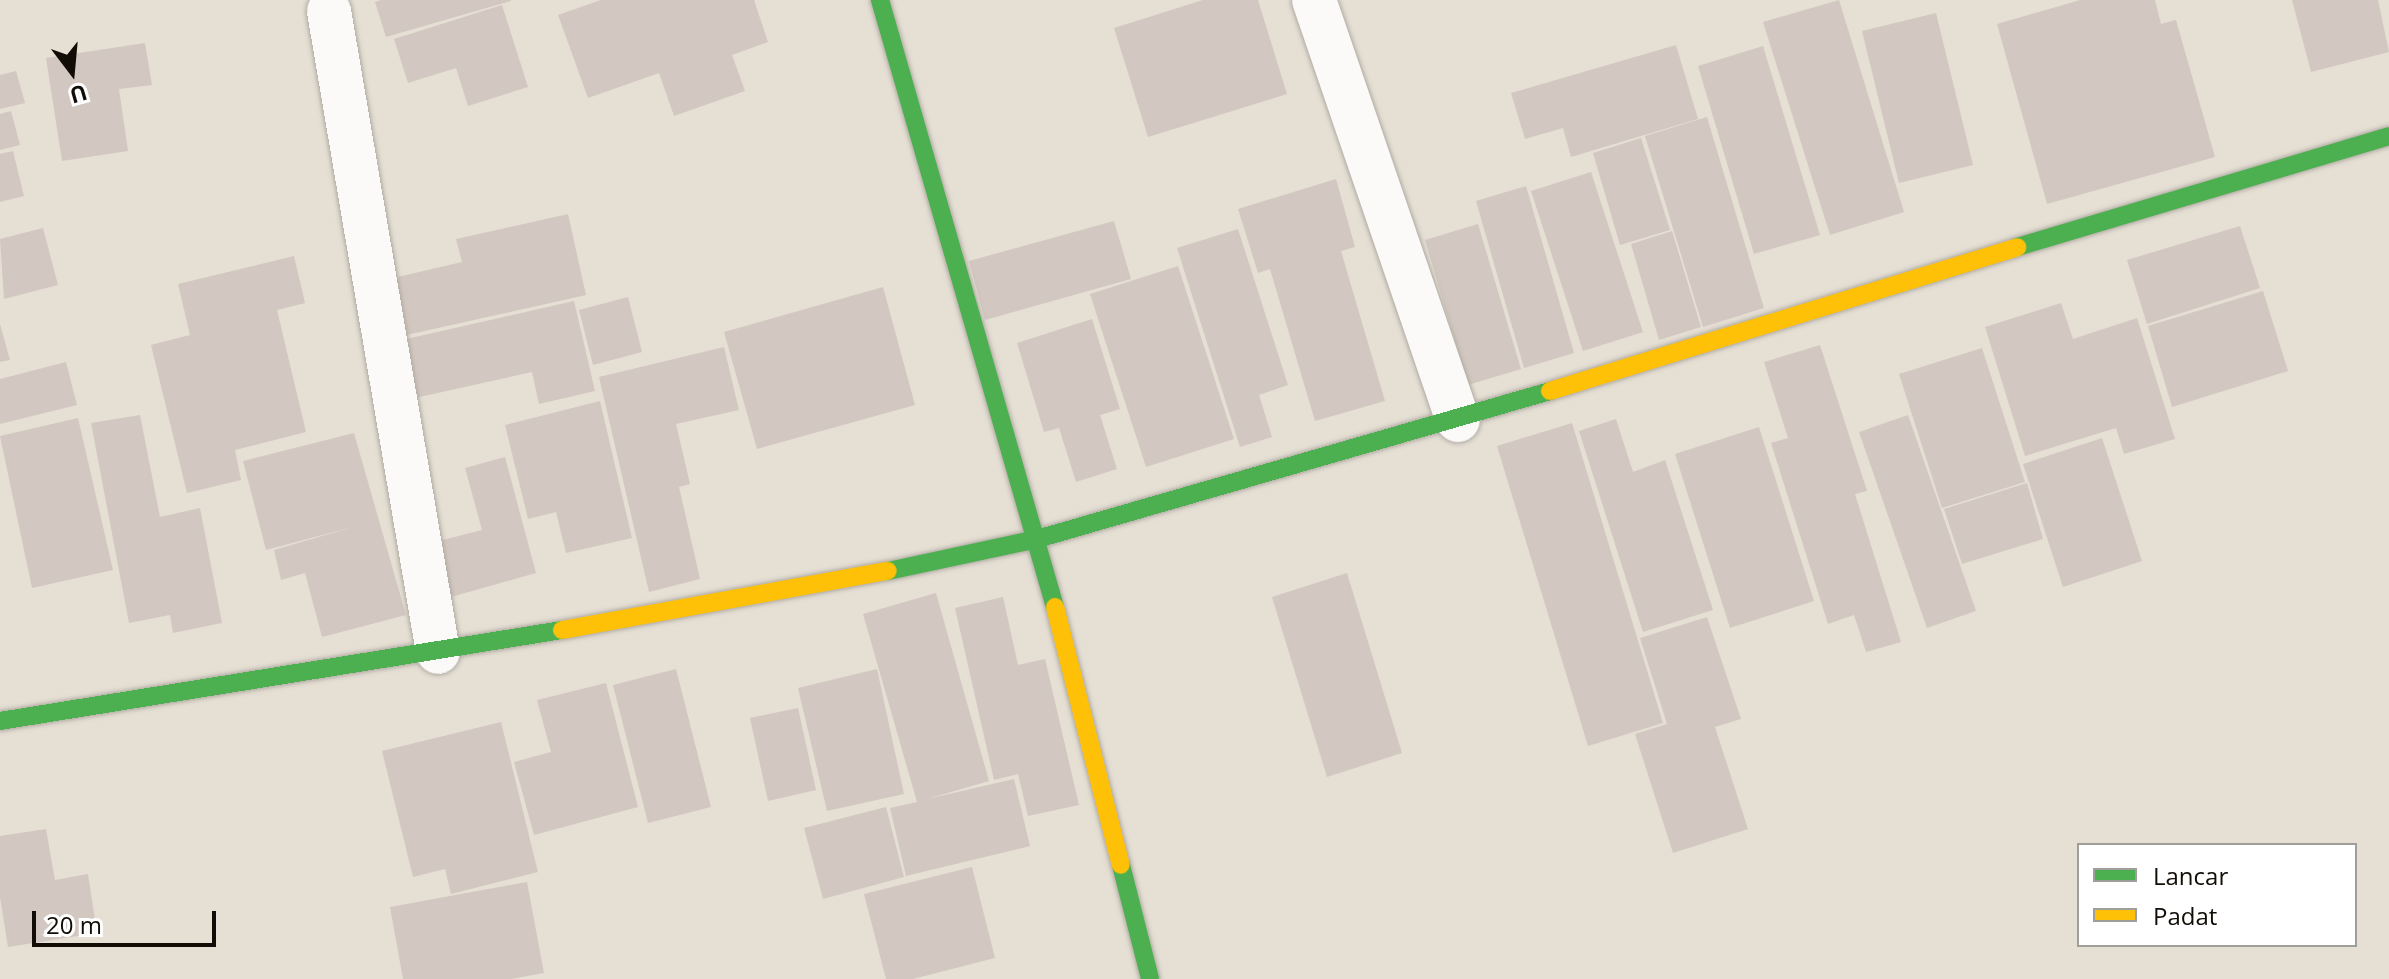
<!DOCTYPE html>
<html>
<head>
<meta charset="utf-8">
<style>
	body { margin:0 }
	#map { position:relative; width:2389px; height:979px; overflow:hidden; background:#e5dfd4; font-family:"Open Sans",sans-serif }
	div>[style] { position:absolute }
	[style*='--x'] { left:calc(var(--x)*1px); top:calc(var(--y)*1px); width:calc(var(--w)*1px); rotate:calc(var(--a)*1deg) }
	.building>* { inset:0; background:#d3c8c1 }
	.roads { filter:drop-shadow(0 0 2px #b0aba2) drop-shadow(0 0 2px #b0aba2) }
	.street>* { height:44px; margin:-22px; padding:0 22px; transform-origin:22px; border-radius:22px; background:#fbfaf9 }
	.fast>* { height:18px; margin:-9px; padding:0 9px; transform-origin:9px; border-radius:9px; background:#4caf50 }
	.slow>* { height:18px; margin:-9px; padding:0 9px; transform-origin:9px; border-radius:9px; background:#ffc107 }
	span { translate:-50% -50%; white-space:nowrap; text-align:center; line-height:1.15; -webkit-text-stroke:6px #fff; paint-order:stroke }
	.legend { position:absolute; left:2077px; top:843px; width:280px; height:104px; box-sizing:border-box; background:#fff; border:2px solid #a09e9b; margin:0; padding:10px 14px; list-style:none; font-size:24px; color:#110d06 }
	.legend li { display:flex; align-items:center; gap:16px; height:40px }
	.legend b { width:40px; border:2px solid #a09e9b }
	.north { position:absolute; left:32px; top:32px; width:80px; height:80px; -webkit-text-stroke:6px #fff; paint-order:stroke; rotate:164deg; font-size:22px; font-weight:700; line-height:32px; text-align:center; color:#110d06 }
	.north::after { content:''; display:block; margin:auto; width:28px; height:36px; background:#110d06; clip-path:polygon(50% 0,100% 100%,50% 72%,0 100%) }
	.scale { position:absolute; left:32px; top:911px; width:184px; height:36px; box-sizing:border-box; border:4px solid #110d06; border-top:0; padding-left:10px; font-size:24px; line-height:28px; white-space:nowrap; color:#110d06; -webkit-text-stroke:6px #fff; paint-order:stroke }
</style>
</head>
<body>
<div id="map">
	<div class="building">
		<i style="clip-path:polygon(381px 0,511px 0,511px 1px,386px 37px,375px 2px)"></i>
		<i style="clip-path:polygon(601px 0,754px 0,768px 42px,732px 55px,745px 91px,674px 116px,659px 73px,588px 98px,558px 15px)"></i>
		<i style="clip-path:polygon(1203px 0,1258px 0,1287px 94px,1148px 137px,1114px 28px)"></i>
		<i style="clip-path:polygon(1839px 0,1904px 212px,1830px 235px,1763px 22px)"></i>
		<i style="clip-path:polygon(2080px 0,2155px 0,2161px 24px,2176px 20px,2215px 157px,2047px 204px,1997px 24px)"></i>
		<i style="clip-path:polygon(2292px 0,2378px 0,2389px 52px,2311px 72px)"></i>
		<i style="clip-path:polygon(502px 5px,528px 87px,468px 106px,456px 68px,408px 83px,394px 39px)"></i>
		<i style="clip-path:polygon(1936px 13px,1973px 165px,1899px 183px,1862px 31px)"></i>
		<i style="clip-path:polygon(145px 43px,152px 85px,119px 89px,128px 151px,62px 161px,46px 58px)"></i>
		<i style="clip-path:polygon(1676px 45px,1698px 119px,1571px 157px,1563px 128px,1525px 139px,1511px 93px)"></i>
		<i style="clip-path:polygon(1763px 46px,1820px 235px,1754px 254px,1698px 66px)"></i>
		<i style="clip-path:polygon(16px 71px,25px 103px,0 109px,0 75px)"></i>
		<i style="clip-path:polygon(11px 111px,20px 145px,0 150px,0 114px)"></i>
		<i style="clip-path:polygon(1707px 117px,1764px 308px,1703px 327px,1645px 136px)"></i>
		<i style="clip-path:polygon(1641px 138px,1670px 230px,1620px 245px,1593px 153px)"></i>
		<i style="clip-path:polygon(13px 151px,24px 196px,0 202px,0 154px)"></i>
		<i style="clip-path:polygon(1591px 172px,1643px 332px,1583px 351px,1531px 191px)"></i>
		<i style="clip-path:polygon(1336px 179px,1355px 247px,1341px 251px,1385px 401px,1315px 421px,1270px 269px,1258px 273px,1238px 209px)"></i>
		<i style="clip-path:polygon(1526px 186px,1574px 353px,1524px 368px,1476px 201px)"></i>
		<i style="clip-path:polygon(568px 214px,586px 295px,402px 336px,389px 279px,462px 262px,456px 239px)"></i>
		<i style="clip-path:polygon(1114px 221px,1131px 279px,985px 320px,969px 261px)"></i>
		<i style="clip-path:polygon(1478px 224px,1521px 369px,1468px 385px,1425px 240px)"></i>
		<i style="clip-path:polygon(2240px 226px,2260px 288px,2147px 324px,2127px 260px)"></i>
		<i style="clip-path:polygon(43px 228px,58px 285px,4px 299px,0 239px)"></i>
		<i style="clip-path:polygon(1238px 229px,1288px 385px,1259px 395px,1272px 437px,1240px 447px,1177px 248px)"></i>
		<i style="clip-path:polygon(1672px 231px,1701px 327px,1659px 340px,1631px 244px)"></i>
		<i style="clip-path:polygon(294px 256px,305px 303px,277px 310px,306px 432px,235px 450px,241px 480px,187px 493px,151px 345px,190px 335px,178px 284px)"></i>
		<i style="clip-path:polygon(1178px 266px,1234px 439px,1146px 467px,1090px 294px)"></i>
		<i style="clip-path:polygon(883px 287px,915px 405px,757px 449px,724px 332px)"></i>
		<i style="clip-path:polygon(2263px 291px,2288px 371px,2172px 407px,2148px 326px)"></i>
		<i style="clip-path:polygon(628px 297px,642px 352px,593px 365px,579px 310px)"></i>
		<i style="clip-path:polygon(574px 301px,595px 391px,539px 404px,532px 372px,415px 398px,402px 340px)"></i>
		<i style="clip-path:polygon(2061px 303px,2073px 339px,2137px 318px,2175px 439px,2124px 454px,2116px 428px,2025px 456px,1985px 327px)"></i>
		<i style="clip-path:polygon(1092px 319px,1120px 409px,1100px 415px,1117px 469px,1076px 482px,1059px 428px,1044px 432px,1017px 343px)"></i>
		<i style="clip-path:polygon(0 324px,10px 360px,0 362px)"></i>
		<i style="clip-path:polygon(1820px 345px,1867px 491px,1855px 494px,1901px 642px,1866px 652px,1854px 615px,1828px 624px,1771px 443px,1788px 438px,1764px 362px)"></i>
		<i style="clip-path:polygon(724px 347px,739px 410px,676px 424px,690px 484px,679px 487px,700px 579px,649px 592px,599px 377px)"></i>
		<i style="clip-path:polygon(1982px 348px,2025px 482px,1942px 508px,1899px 374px)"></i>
		<i style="clip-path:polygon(66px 362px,77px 405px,0 424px,0 379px)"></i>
		<i style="clip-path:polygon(600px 401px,632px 538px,566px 553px,556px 512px,528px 519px,505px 425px)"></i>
		<i style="clip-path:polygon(140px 415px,160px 517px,200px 508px,222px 623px,173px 633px,170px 615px,129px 623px,91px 423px)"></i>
		<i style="clip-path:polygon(1908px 415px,1976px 611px,1927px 628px,1859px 432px)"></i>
		<i style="clip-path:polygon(78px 418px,113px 570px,32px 588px,0 436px)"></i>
		<i style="clip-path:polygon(1616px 419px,1633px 472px,1665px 460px,1713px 610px,1643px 632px,1579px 431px)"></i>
		<i style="clip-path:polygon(1572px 423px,1663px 723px,1588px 746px,1497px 446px)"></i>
		<i style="clip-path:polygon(1759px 427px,1814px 601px,1730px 628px,1675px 454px)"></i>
		<i style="clip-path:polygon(354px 433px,406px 615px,322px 637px,305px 573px,281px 580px,274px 550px,356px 526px,266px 550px,243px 461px)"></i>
		<i style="clip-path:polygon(2102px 438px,2142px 561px,2063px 587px,2023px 464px)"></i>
		<i style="clip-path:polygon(505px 457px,536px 573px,451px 597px,435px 542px,482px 530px,465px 468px)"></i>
		<i style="clip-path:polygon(2027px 483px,2043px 539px,1962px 564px,1944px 509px)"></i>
		<i style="clip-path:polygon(1347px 573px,1402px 753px,1327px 777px,1272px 597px)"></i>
		<i style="clip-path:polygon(936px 593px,989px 781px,927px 799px,1014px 779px,1030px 846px,906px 876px,890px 808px,917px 802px,863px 614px)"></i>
		<i style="clip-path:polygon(1003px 597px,1018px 665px,1045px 659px,1079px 805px,1028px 816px,1018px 774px,994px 780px,955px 608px)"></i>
		<i style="clip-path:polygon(1707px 617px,1741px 719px,1715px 727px,1748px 829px,1673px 853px,1635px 734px,1667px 724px,1640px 638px)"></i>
		<i style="clip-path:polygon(676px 669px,711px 807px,648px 823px,613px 685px)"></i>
		<i style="clip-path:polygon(877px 669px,904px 794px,827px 811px,798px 688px)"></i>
		<i style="clip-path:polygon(606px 683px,638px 807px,534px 835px,514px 762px,551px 752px,537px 700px)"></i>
		<i style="clip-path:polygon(798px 708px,816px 790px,768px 801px,750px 718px)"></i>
		<i style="clip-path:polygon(501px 722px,538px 872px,451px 894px,445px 869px,413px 877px,382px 751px)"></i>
		<i style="clip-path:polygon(886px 807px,904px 877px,823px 899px,804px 828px)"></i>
		<i style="clip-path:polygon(46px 829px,55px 880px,88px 874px,97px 933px,8px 947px,0 897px,0 836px)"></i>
		<i style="clip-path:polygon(972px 867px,995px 958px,913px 979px,886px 979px,864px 894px)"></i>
		<i style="clip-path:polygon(527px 882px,544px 973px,511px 979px,403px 979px,390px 907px)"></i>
	</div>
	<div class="roads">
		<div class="street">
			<i style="--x:1314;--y:0;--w:444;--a:71.1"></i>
			<i style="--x:329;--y:11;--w:650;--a:80.35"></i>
		</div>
		<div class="fast">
			<i style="--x:880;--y:0;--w:632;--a:73.92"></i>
			<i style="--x:2017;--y:247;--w:388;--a:-16.6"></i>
			<i style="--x:888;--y:571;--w:152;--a:-12.1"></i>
			<i style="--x:1037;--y:539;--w:534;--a:-16.09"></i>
			<i style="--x:0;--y:721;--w:569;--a:-9.2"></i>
			<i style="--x:1121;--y:865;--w:118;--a:75.7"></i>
		</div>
		<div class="slow">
			<i style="--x:1550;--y:391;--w:489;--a:-17.1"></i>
			<i style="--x:1055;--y:607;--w:266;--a:75.7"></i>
			<i style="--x:562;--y:630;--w:331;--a:-10.3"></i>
		</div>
	</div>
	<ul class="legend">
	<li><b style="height:10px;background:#4caf50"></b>Lancar</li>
	<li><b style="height:10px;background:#ffc107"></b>Padat</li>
	</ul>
	<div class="north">U</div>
	<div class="scale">20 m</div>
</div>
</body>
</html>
